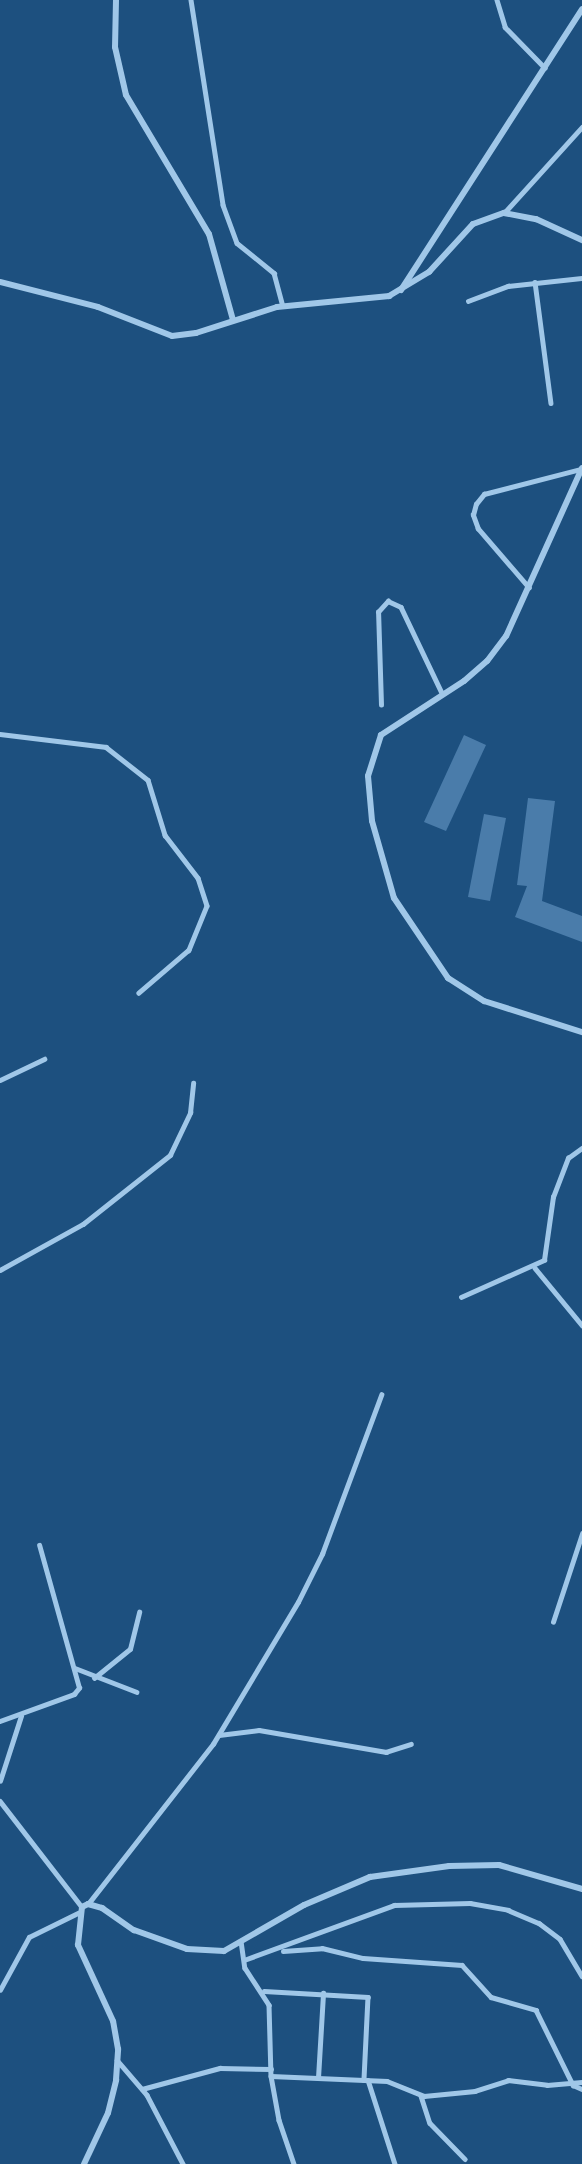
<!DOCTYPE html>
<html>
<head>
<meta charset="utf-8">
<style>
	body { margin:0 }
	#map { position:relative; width:582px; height:2164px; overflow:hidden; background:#1d507f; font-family:"Noto Sans",sans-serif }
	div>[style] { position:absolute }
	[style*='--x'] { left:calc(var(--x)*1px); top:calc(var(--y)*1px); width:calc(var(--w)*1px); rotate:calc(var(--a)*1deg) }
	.building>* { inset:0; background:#4a7caa }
	.lane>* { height:4.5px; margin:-2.25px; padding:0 2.25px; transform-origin:2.25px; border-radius:2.25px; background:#a0c7e8 }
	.street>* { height:6px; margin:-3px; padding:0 3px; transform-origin:3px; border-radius:3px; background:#a0c7e8 }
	span { translate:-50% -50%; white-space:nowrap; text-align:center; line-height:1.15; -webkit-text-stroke:4.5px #1d507f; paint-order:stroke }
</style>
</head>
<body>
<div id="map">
	<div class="building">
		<i style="clip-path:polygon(464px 735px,486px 745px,446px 831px,424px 822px)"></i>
		<i style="clip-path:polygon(528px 798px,555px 801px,542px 901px,582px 916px,582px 942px,515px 917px,527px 886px,517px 885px)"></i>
		<i style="clip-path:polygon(484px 814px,506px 818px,490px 901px,468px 897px)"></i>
	</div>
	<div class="lane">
		<i style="--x:191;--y:0;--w:207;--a:81.1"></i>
		<i style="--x:223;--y:205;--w:40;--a:69.8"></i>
		<i style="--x:237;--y:243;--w:48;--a:39"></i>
		<i style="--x:274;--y:273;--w:34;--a:75"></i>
		<i style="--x:497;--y:0;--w:28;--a:73"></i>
		<i style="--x:505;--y:27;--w:57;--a:45.7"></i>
		<i style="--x:504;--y:213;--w:116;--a:-47.8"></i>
		<i style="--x:535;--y:282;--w:122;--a:82.5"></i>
		<i style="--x:468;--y:301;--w:43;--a:-20.6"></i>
		<i style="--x:508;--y:286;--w:74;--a:-6.2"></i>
		<i style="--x:529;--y:588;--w:78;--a:-130.8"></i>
		<i style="--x:478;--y:529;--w:15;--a:-110"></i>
		<i style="--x:473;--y:515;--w:11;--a:-75"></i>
		<i style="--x:476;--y:504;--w:13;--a:-51"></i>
		<i style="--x:484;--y:494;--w:100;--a:-14.5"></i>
		<i style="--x:381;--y:705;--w:93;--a:-91.8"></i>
		<i style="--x:378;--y:612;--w:15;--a:-48"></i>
		<i style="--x:388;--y:601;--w:14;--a:25"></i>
		<i style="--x:401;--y:607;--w:95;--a:64.5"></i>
		<i style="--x:0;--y:734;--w:107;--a:7"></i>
		<i style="--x:106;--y:747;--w:53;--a:38.2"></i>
		<i style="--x:148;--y:780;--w:58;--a:72.8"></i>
		<i style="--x:165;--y:835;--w:54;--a:52.5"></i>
		<i style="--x:198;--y:878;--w:29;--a:72"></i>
		<i style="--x:207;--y:906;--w:48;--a:112.2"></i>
		<i style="--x:189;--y:950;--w:66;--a:139.3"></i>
		<i style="--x:0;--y:1080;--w:49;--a:-25.5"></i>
		<i style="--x:535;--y:1268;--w:74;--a:50.5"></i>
		<i style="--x:0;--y:1270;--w:95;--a:-29"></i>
		<i style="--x:83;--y:1224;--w:111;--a:-38.4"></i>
		<i style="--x:170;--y:1155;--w:47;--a:-64.5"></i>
		<i style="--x:190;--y:1113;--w:30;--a:-84"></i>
		<i style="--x:461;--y:1297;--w:91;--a:-24"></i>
		<i style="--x:544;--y:1260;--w:64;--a:-81.9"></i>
		<i style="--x:553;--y:1197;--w:42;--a:-69"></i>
		<i style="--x:568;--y:1158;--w:17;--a:-36"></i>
		<i style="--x:553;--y:1622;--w:93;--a:-71.8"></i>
		<i style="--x:75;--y:1668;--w:66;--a:21.2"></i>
		<i style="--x:94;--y:1678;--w:46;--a:-38.9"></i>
		<i style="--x:130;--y:1649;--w:38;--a:-76"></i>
		<i style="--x:0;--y:1721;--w:79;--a:-20"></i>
		<i style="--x:74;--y:1694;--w:8;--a:-50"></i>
		<i style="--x:79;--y:1688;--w:148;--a:-105.6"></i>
		<i style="--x:219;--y:1735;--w:40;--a:-7.1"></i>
		<i style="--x:259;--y:1730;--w:129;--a:9.8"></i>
		<i style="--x:386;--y:1752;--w:26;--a:-18"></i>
		<i style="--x:0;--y:1781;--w:68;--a:-72.1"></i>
		<i style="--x:0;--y:1801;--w:134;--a:52.3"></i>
		<i style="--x:88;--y:1904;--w:203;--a:-52"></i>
		<i style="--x:213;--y:1744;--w:165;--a:-59.1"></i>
		<i style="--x:298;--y:1602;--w:54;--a:-63.4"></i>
		<i style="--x:322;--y:1554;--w:170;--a:-69.6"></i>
		<i style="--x:241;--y:1941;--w:27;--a:82"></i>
		<i style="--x:245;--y:1968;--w:44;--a:57"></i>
		<i style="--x:269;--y:2005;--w:71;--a:88.4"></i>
		<i style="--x:271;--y:2076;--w:45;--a:79.7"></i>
		<i style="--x:279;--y:2120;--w:46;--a:71.2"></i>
		<i style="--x:283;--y:1951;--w:39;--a:-4"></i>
		<i style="--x:322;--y:1948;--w:42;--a:13.7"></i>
		<i style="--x:363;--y:1958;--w:99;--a:4"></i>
		<i style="--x:462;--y:1965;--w:43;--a:47.8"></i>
		<i style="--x:491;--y:1997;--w:47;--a:16.1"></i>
		<i style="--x:536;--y:2010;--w:84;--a:63.7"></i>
		<i style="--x:573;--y:2085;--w:10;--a:24"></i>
		<i style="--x:244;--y:1960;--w:160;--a:-20.1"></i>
		<i style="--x:394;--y:1905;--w:76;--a:-1.5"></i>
		<i style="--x:470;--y:1903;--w:39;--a:10"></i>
		<i style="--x:508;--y:1910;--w:34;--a:23"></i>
		<i style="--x:539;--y:1923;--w:26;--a:37"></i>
		<i style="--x:560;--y:1939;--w:43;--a:59.3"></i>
		<i style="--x:0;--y:1990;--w:60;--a:-61.3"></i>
		<i style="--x:29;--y:1937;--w:55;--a:-26.1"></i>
		<i style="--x:264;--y:1991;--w:104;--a:3.3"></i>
		<i style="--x:368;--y:1997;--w:83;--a:92.8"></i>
		<i style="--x:117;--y:2060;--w:46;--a:49.4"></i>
		<i style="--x:147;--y:2095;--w:78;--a:62.4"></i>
		<i style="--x:271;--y:2076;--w:116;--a:2.5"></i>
		<i style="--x:387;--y:2081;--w:40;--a:22"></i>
		<i style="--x:424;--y:2096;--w:51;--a:-5.6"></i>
		<i style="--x:475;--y:2091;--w:35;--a:-18"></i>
		<i style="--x:508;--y:2080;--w:39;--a:7"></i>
		<i style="--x:547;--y:2085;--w:35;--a:-5"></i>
		<i style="--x:318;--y:2078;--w:85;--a:-86.6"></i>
		<i style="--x:368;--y:2080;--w:88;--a:72.2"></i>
		<i style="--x:142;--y:2089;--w:81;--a:-15.1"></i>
		<i style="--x:220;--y:2068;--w:51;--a:1.1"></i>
		<i style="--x:421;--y:2096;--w:28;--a:72"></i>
		<i style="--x:430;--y:2123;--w:50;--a:45.8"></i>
	</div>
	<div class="street">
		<i style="--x:116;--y:0;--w:47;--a:91.2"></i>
		<i style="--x:115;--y:47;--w:49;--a:77.1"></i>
		<i style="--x:126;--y:95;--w:162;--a:59.2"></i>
		<i style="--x:209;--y:234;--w:89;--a:74.4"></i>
		<i style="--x:0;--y:282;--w:101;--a:14.3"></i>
		<i style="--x:98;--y:307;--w:79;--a:21.4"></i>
		<i style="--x:172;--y:336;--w:24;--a:-7"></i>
		<i style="--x:196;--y:333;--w:85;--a:-17.8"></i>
		<i style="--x:277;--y:307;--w:113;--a:-5.6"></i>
		<i style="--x:389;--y:296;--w:47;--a:-31"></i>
		<i style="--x:429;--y:272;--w:65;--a:-47.5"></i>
		<i style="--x:473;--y:224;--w:33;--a:-20"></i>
		<i style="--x:504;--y:213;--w:33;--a:11"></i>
		<i style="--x:536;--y:219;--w:51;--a:24.5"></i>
		<i style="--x:401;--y:290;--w:334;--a:-57.2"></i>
		<i style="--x:582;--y:468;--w:184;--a:114.3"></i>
		<i style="--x:506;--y:636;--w:31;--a:127"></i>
		<i style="--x:487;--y:661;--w:30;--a:139"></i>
		<i style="--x:464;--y:681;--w:99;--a:147"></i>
		<i style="--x:381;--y:735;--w:43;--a:107.6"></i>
		<i style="--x:368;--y:776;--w:45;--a:84.9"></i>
		<i style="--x:372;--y:821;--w:80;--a:74.1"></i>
		<i style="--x:394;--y:898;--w:97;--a:56"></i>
		<i style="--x:448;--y:978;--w:43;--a:32.6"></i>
		<i style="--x:484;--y:1001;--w:103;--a:17.6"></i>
		<i style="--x:84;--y:2164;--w:56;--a:-64.8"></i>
		<i style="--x:108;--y:2113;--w:34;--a:-76"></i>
		<i style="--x:116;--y:2080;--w:31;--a:-86"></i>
		<i style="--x:118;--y:2049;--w:28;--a:-100"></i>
		<i style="--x:113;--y:2021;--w:84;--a:-114.7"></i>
		<i style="--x:78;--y:1945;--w:38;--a:-84"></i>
		<i style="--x:82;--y:1907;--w:7;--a:-27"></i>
		<i style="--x:88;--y:1904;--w:15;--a:16"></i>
		<i style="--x:102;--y:1908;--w:39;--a:35"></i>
		<i style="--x:134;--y:1930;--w:56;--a:19.7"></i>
		<i style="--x:187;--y:1949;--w:37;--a:3"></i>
		<i style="--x:224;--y:1951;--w:92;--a:-29.9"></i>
		<i style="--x:304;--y:1905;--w:72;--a:-23"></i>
		<i style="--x:370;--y:1877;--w:80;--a:-7.9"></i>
		<i style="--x:449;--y:1866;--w:50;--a:-1.1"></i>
		<i style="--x:499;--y:1865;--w:86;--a:16.1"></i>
	</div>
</div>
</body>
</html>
